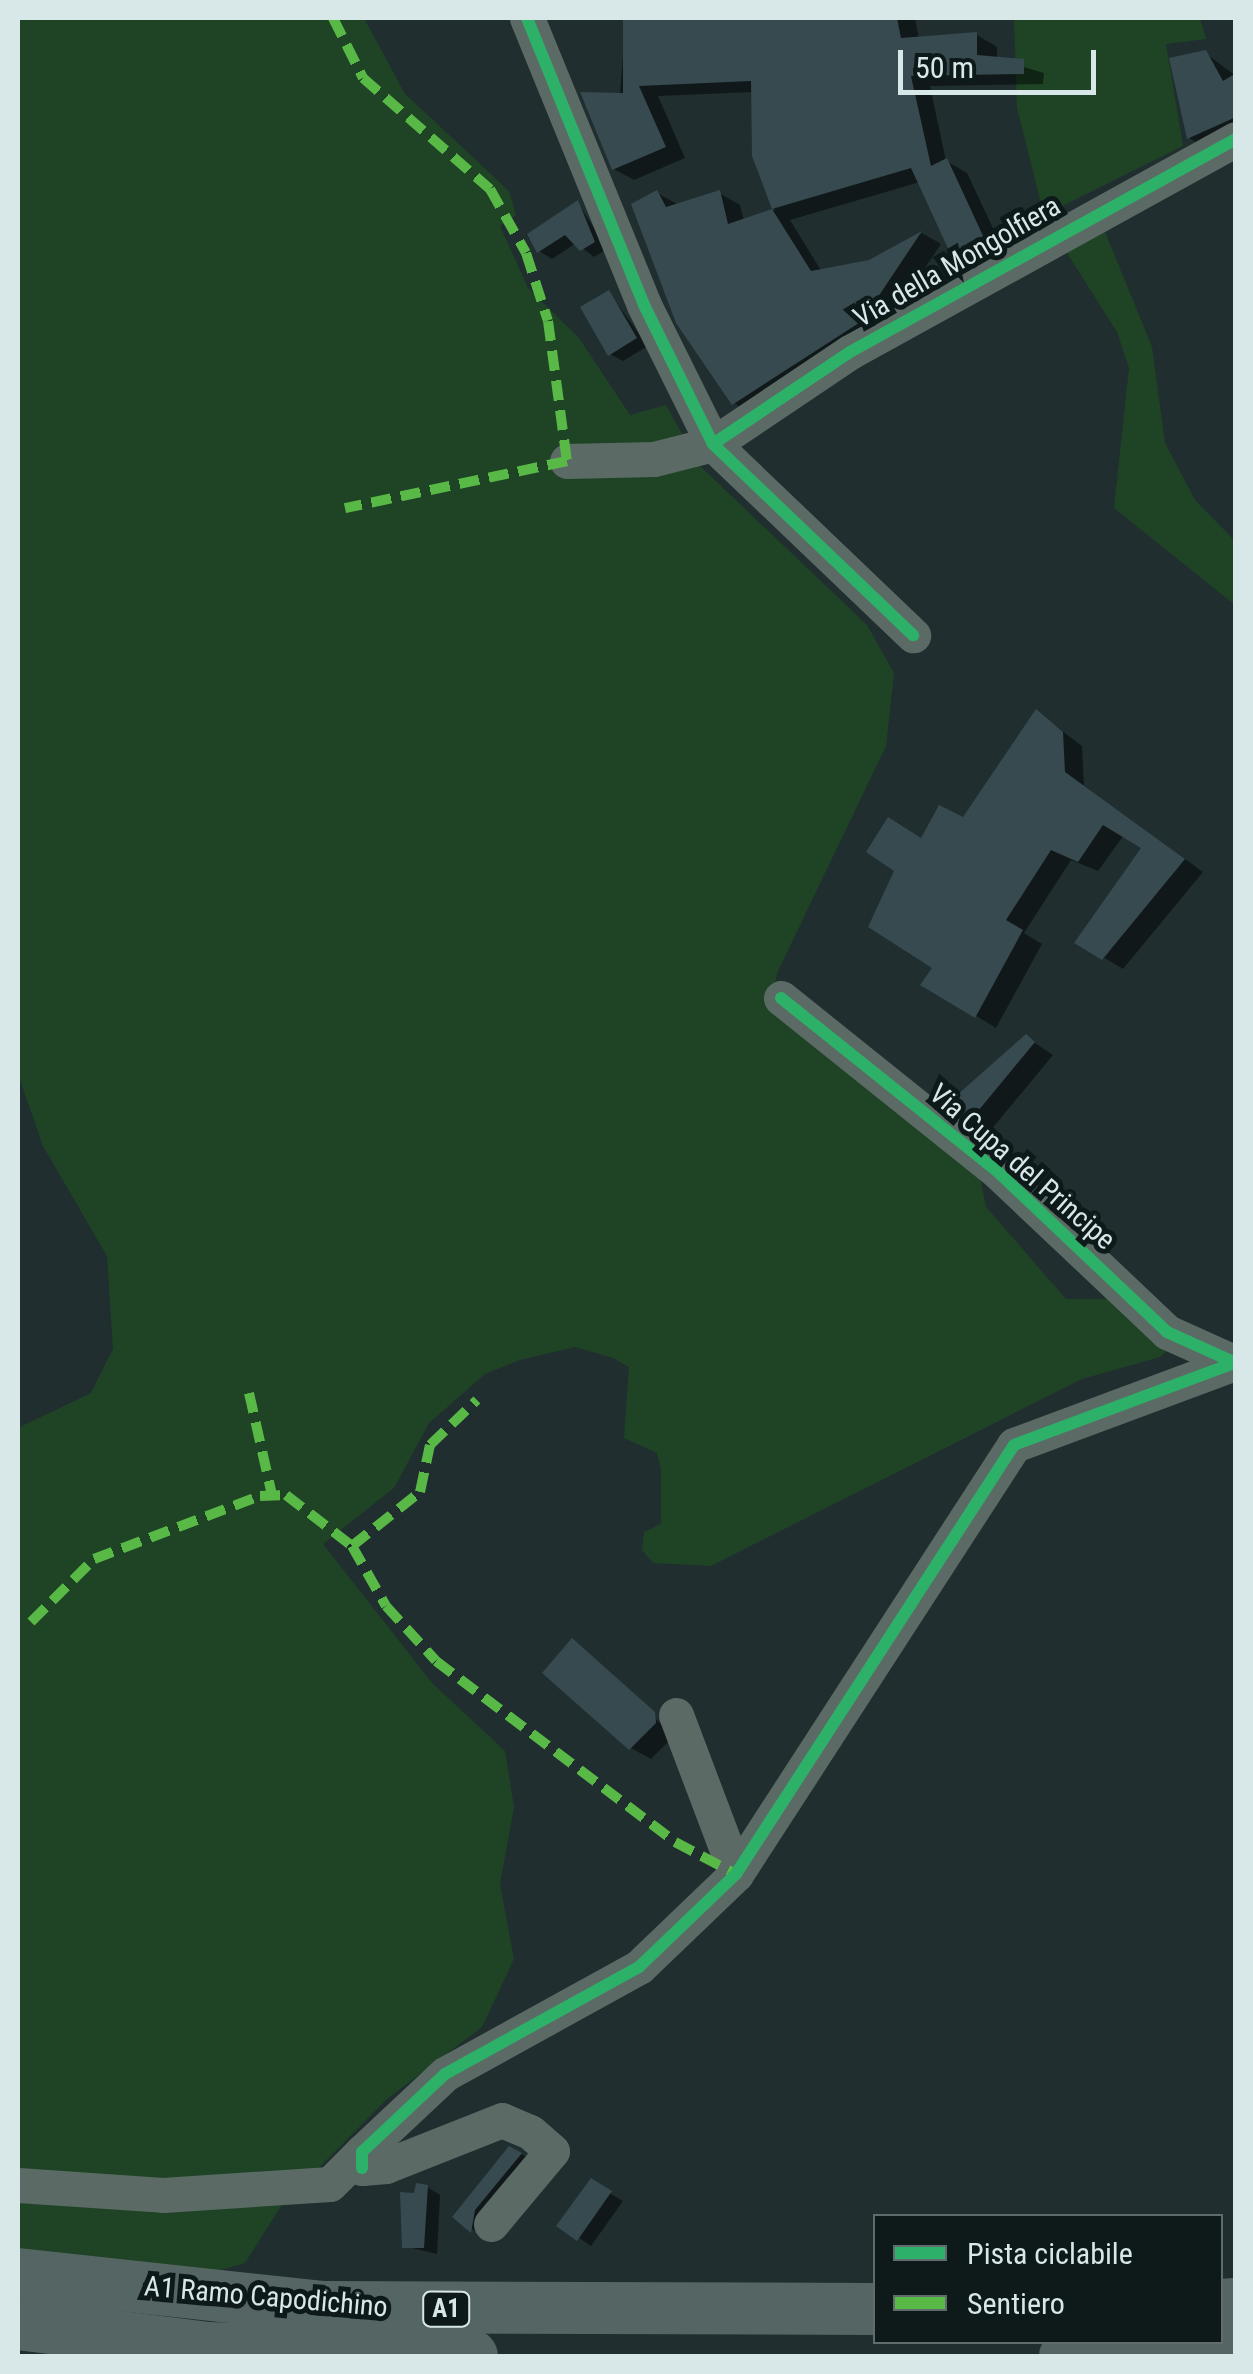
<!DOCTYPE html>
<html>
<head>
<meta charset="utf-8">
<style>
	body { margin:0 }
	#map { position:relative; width:1253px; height:2374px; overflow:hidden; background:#202e2f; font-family:"Roboto Condensed",sans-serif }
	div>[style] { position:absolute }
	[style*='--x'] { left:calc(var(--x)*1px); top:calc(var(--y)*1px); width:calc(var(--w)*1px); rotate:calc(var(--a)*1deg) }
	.green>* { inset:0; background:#1f4425 }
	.shadow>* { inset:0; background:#0007 }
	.building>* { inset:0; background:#374a50 }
	.minor>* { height:35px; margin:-17.5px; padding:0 17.5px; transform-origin:17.5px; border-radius:17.5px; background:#5c6a66 }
	.highway>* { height:52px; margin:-26px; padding:0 26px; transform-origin:26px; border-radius:26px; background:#556563 }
	.quiet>* { height:10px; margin-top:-5px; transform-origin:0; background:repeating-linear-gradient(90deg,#58b947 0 20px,transparent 0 30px) }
	.cycleway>* { height:12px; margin:-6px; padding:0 6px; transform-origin:6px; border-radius:6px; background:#2db169 }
	span { translate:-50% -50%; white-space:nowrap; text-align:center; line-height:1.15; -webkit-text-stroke:10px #0e191a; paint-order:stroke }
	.shield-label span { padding:2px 8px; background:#0e191a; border:2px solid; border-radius:8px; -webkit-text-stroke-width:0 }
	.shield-label { font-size:25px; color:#d8e7e8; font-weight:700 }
	.street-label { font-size:28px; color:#d8e7e8 }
	.frame { position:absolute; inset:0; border:20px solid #d8e7e8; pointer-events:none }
	.legend { position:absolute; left:873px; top:2214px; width:350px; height:130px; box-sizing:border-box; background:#0e191a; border:2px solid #5f6b6c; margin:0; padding:12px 18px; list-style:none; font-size:30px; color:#d8e7e8 }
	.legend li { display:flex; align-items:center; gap:20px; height:50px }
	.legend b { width:50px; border:2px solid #5f6b6c }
	.scale { position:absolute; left:898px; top:50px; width:198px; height:45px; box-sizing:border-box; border:5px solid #d8e7e8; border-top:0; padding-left:12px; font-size:30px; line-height:35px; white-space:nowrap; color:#d8e7e8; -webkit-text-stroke:8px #0e191a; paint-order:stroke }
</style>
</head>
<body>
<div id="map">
	<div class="green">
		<i style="clip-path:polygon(18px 18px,364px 18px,405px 94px,509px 191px,516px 215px,500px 226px,528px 288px,579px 338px,630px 415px,666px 405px,699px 465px,867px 625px,894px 673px,886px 746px,777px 973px,771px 1006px,971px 1132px,986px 1207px,1066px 1299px,1153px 1299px,1190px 1329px,1160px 1357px,1082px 1379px,711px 1566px,653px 1563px,642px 1550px,644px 1532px,661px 1524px,661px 1470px,657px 1453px,624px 1438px,629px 1367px,613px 1358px,575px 1347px,520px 1360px,485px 1374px,429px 1423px,394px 1488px,323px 1544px,432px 1683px,505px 1751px,514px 1807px,500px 1884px,514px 1959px,482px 2027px,387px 2099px,281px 2206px,245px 2263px,207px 2274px,18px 2253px,18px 1428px,91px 1393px,113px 1349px,107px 1256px,43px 1146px,18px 1074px)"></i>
		<i style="clip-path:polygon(1014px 18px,1200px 18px,1206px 39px,1166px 44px,1183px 146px,1044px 215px,1017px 108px)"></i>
		<i style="clip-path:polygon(1101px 222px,1152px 347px,1165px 443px,1195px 500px,1235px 541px,1235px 605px,1114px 508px,1129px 368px,1117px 332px,1062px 245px)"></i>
	</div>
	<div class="shadow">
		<i style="clip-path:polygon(626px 18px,754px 26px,755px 18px,915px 18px,919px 39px,977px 35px,997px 47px,997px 59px,1044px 73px,1043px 84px,930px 86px,946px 161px,967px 173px,1009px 262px,979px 278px,959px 266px,920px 182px,790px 220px,822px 272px,870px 263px,922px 233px,941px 244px,882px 332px,754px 415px,734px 403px,657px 193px,679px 205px,719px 193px,740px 205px,744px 221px,775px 210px,755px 156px,754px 92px,658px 96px,685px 158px,634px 180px,614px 169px)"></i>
		<i style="clip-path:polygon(1205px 53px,1236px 76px,1236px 128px,1201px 145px,1189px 138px)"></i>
		<i style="clip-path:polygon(578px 203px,607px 249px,594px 257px,576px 243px,552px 259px,539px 251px)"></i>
		<i style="clip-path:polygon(609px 293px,648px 346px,623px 361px,610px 354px)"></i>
		<i style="clip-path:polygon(1037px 712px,1082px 746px,1084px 786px,1203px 872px,1123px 969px,1078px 942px,1145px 847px,1124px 835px,1098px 871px,1071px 860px,1024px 933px,1042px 944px,996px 1028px,924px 984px,935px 967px,922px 840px,964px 820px)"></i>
		<i style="clip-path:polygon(1026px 1037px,1053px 1055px,990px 1131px,971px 1120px)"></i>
		<i style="clip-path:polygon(572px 1641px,674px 1736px,651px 1759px,631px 1748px)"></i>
		<i style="clip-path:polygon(517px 2152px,530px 2159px,484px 2237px,455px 2217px)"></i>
		<i style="clip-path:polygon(591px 2182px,623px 2201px,591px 2246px,560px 2225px)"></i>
		<i style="clip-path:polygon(427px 2187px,440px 2195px,437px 2254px,404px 2246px,416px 2196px)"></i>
	</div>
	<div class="building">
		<i style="clip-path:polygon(623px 18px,897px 18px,901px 38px,977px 32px,977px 55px,1024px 59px,1024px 74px,911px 76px,931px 166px,947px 158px,990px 251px,957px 268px,911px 168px,772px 209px,811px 271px,869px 260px,922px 231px,862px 321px,732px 405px,676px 323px,631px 204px,657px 190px,666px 207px,720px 190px,728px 224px,772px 209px,752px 156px,751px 81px,639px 86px,666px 147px,612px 170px,580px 92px,623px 93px)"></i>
		<i style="clip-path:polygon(1206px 50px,1223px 81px,1236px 73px,1236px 117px,1187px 139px,1169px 58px)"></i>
		<i style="clip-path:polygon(578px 200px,595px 242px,580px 251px,565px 235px,537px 253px,527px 234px)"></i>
		<i style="clip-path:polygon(609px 290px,637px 338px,608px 356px,580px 307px)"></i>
		<i style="clip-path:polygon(1036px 709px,1063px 732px,1065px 772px,1185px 859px,1102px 960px,1074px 943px,1141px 848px,1103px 825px,1078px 862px,1051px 850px,1006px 920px,1023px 930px,975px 1018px,920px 985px,932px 968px,868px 927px,894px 871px,866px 852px,888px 817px,921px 838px,939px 805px,963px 817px)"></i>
		<i style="clip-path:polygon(1026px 1034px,1035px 1042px,969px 1122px,947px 1104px)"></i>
		<i style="clip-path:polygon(572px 1638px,655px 1712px,656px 1723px,629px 1750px,542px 1673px)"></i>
		<i style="clip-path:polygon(509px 2146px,522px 2153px,475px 2210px,471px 2233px,452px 2217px)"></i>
		<i style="clip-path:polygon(591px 2178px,612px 2191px,577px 2241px,556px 2226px)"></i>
		<i style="clip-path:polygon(416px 2183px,428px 2185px,424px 2248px,402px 2248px,400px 2192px,414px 2193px)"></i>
	</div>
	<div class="minor">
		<i style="--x:527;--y:18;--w:310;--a:67.8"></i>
		<i style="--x:644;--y:305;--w:155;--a:63.6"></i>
		<i style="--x:713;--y:444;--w:277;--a:43.7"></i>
		<i style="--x:567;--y:461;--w:87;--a:-1.3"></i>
		<i style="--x:654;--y:459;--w:61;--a:-14.3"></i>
		<i style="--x:713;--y:444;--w:165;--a:-33.9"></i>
		<i style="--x:850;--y:352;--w:441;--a:-28.9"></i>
		<i style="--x:781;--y:998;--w:278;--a:38.7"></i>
		<i style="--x:998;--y:1172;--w:233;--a:43.4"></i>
		<i style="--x:1167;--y:1332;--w:76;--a:24.2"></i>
		<i style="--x:676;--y:1715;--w:170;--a:69.3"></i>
		<i style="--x:18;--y:2185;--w:145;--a:3.9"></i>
		<i style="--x:163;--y:2195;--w:167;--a:-3.8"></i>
		<i style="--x:330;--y:2184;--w:45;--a:-45"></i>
		<i style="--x:491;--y:2224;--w:95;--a:-50.1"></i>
		<i style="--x:552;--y:2151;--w:29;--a:-139"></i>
		<i style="--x:530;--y:2132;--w:30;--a:-157"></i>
		<i style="--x:502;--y:2120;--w:125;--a:158.4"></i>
		<i style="--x:386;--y:2166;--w:24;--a:175"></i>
		<i style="--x:362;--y:2168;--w:16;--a:-90"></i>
		<i style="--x:362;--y:2152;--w:114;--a:-43.2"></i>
		<i style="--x:445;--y:2074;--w:222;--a:-28.9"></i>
		<i style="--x:639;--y:1967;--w:134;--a:-43.8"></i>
		<i style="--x:736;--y:1874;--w:511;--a:-57.06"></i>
		<i style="--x:1014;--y:1445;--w:236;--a:-20.4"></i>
	</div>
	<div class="highway">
		<i style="--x:18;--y:2274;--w:305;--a:6.2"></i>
		<i style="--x:321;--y:2307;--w:555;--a:0.21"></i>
		<i style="--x:1220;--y:2305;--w:16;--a:-4"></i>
		<i style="--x:18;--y:2324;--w:192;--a:7.2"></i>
		<i style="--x:208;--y:2348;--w:264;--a:1.7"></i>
		<i style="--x:1065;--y:2356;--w:171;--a:-1.3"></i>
	</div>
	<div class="quiet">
		<i style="--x:333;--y:18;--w:67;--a:63.4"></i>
		<i style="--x:363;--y:78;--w:169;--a:41.2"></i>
		<i style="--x:490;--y:189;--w:73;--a:60.6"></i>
		<i style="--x:526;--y:253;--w:71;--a:72.1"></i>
		<i style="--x:548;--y:321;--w:141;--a:82.3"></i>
		<i style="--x:567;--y:461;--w:227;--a:168"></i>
		<i style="--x:249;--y:1393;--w:105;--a:77.3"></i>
		<i style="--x:352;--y:1546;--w:87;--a:-38.5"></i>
		<i style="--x:420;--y:1492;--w:48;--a:-78"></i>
		<i style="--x:430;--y:1445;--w:65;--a:-43.8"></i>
		<i style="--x:31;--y:1622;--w:89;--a:-45"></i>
		<i style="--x:94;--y:1559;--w:178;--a:-20.8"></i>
		<i style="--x:260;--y:1496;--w:26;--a:-2"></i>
		<i style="--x:286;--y:1495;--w:83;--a:37.7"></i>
		<i style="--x:352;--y:1546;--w:69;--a:60.5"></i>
		<i style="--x:386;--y:1606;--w:74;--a:47.7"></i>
		<i style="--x:436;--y:1661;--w:300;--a:37.1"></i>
		<i style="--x:675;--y:1842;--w:69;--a:27.7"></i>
	</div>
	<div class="cycleway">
		<i style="--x:527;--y:18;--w:310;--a:67.8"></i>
		<i style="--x:644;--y:305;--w:155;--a:63.6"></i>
		<i style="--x:713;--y:444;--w:277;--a:43.7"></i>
		<i style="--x:713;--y:444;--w:165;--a:-33.9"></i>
		<i style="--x:850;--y:352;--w:441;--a:-28.9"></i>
		<i style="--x:781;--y:998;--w:278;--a:38.7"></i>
		<i style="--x:998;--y:1172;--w:233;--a:43.4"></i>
		<i style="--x:1167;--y:1332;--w:76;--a:24.2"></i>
		<i style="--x:362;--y:2168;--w:16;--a:-90"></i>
		<i style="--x:362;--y:2152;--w:114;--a:-43.2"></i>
		<i style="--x:445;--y:2074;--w:222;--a:-28.9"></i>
		<i style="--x:639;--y:1967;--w:134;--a:-43.8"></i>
		<i style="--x:736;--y:1874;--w:511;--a:-57.06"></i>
		<i style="--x:1014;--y:1445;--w:236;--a:-20.4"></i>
	</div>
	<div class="shield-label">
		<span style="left:446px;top:2309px">A1</span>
	</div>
	<div class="street-label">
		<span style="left:957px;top:262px;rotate:-30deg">Via della Mongolfiera</span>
		<span style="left:1022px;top:1167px;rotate:41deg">Via Cupa del Principe</span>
		<span style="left:266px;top:2297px;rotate:5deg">A1 Ramo Capodichino</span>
	</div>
	<div class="frame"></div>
	<ul class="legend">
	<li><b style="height:12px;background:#2db169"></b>Pista ciclabile</li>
	<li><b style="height:12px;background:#58b947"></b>Sentiero</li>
	</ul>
	<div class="scale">50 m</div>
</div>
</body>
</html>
